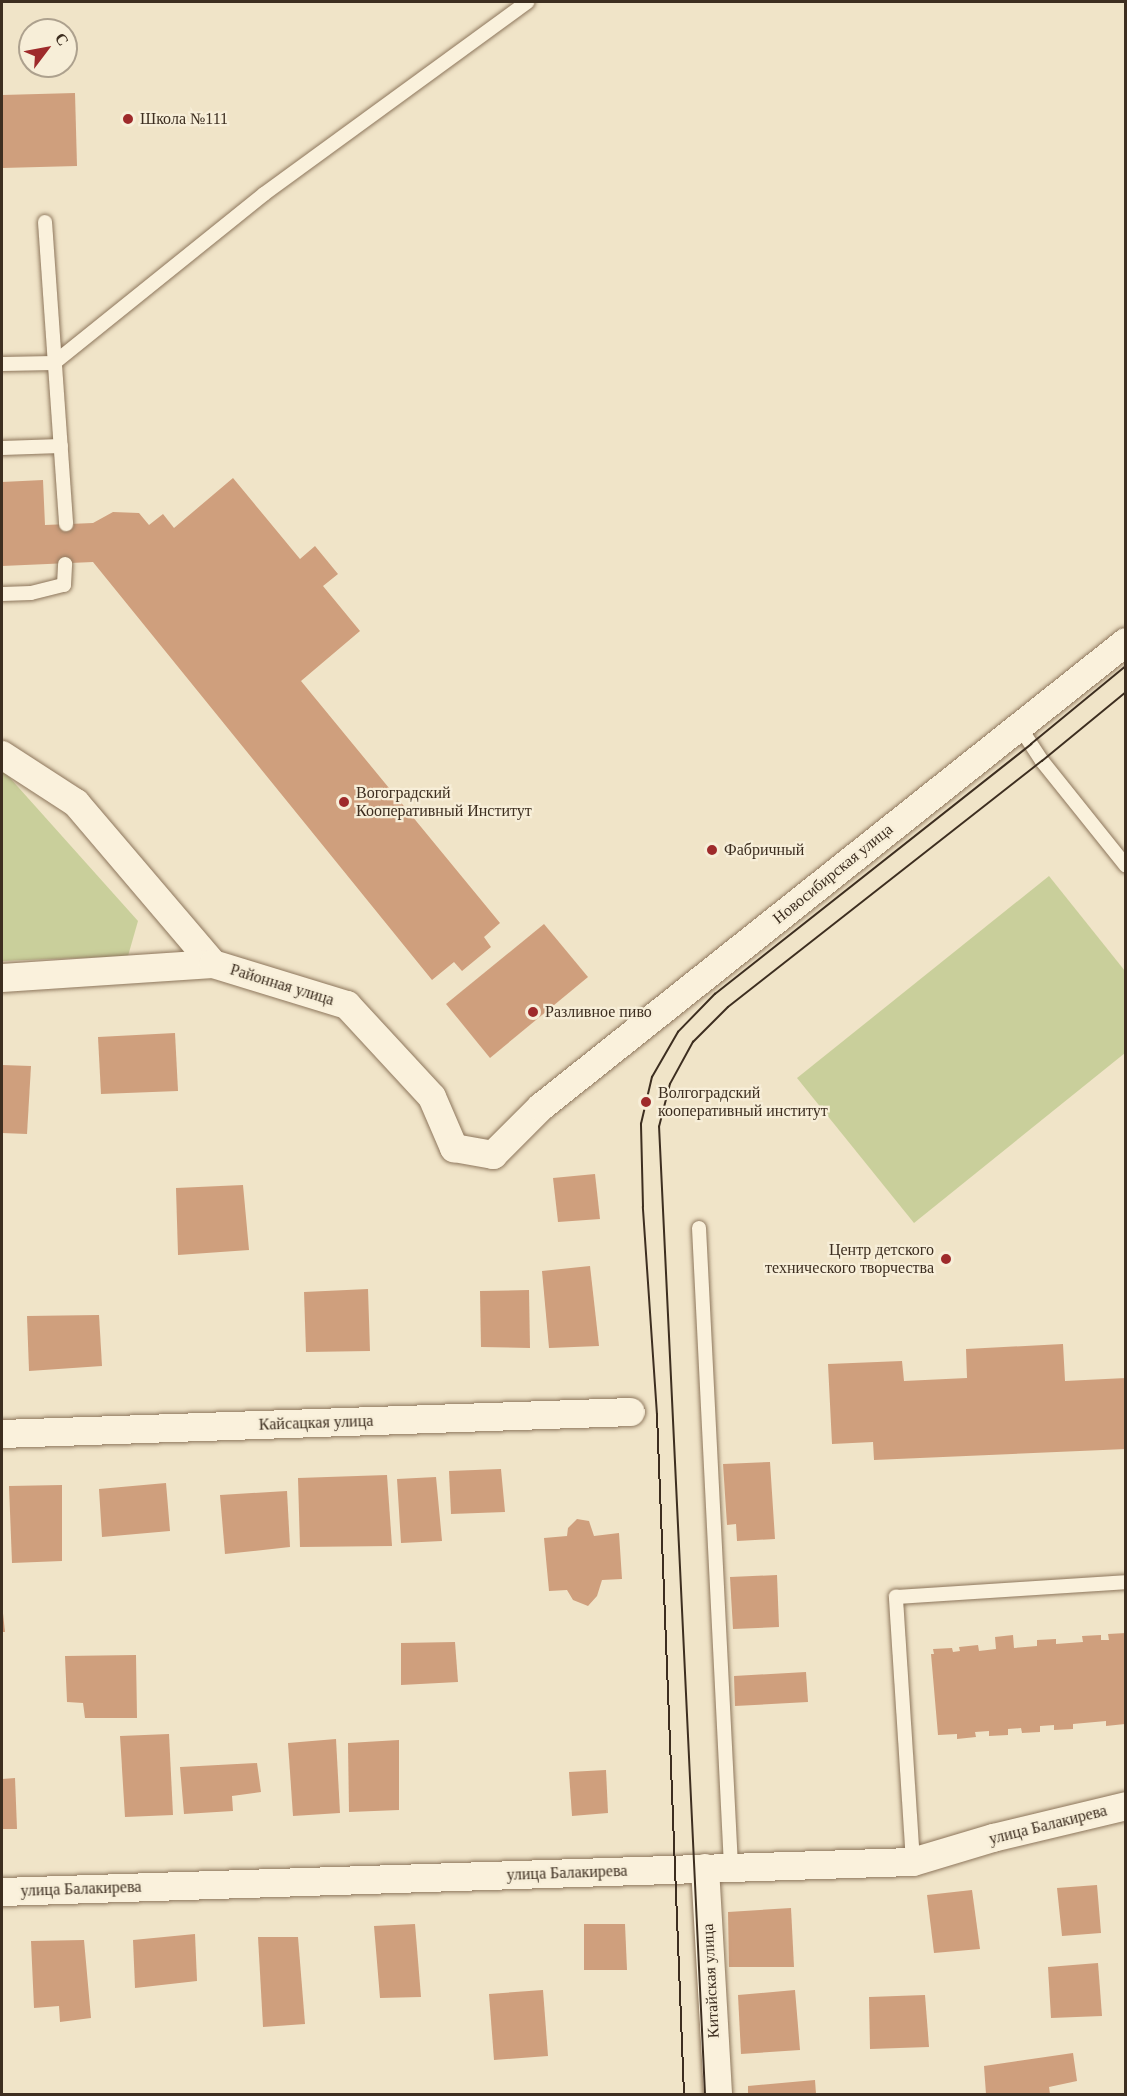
<!DOCTYPE html>
<html>
<head>
<meta charset="utf-8">
<style>
	body { margin:0 }
	#map { position:relative; width:1127px; height:2096px; overflow:hidden; background:#f0e4c8; font-family:Georgia,serif }
	div>[style] { position:absolute }
	[style*='--x'] { left:calc(var(--x)*1px); top:calc(var(--y)*1px); width:calc(var(--w)*1px); rotate:calc(var(--a)*1deg) }
	.green>* { inset:0; background:#c9cf9b }
	.building>* { inset:0; background:#cf9f7d }
	.roads { filter:drop-shadow(0 0 2px #8d765c) drop-shadow(0 0 2px #8d765c) }
	.lane>* { height:14px; margin:-7px; padding:0 7px; transform-origin:7px; border-radius:7px; background:#faf1dc }
	.street>* { height:28px; margin:-14px; padding:0 14px; transform-origin:14px; border-radius:14px; background:#faf1dc }
	.tram>* { height:1.5px; margin:-0.75px; padding:0 0.75px; transform-origin:0.75px; border-radius:0.75px; background:#3d2e20 }
	.dots>* { width:16px; height:16px; translate:-50% -50%; box-sizing:border-box; border:3px solid #f7eed8; border-radius:50% }
	span { translate:-50% -50%; white-space:nowrap; text-align:center; line-height:1.15; -webkit-text-stroke:4.5px #f7eed8; paint-order:stroke }
	.poi-label { font-size:16px; color:#3d2e20 }
	.left { translate:0 -50%; text-align:left }
	.right { translate:-100% -50%; text-align:right }
	.street-label { font-size:16px; color:#3d2e20 }
	.frame { position:absolute; inset:0; border:3px solid #3d2e20; pointer-events:none }
	.north { position:absolute; left:18px; top:18px; width:60px; height:60px; box-sizing:border-box; background:#f7eed8; border:2px solid #ada18e; border-radius:50%; rotate:58deg; font-size:16px; font-weight:700; line-height:24px; text-align:center; color:#3d2e20 }
	.north::after { content:''; display:block; margin:auto; width:21px; height:27px; background:#9e2a2b; clip-path:polygon(50% 0,100% 100%,50% 72%,0 100%) }
</style>
</head>
<body>
<div id="map">
	<div class="green">
		<i style="clip-path:polygon(2px 769px,138px 921px,128px 956px,2px 961px)"></i>
		<i style="clip-path:polygon(1049px 876px,1125px 971px,1125px 1053px,914px 1223px,797px 1078px)"></i>
	</div>
	<div class="building">
		<i style="clip-path:polygon(75px 93px,77px 166px,2px 168px,2px 95px)"></i>
		<i style="clip-path:polygon(233px 478px,300px 559px,315px 546px,338px 574px,323px 586px,360px 631px,301px 681px,500px 923px,484px 937px,491px 947px,462px 971px,454px 962px,432px 980px,93px 562px,2px 566px,2px 482px,43px 480px,45px 525px,93px 523px,113px 512px,139px 513px,149px 525px,163px 514px,174px 528px)"></i>
		<i style="clip-path:polygon(544px 924px,588px 977px,490px 1058px,446px 1004px)"></i>
		<i style="clip-path:polygon(175px 1033px,178px 1091px,101px 1094px,98px 1037px)"></i>
		<i style="clip-path:polygon(2px 1065px,31px 1066px,27px 1134px,2px 1133px)"></i>
		<i style="clip-path:polygon(595px 1174px,600px 1219px,558px 1222px,553px 1178px)"></i>
		<i style="clip-path:polygon(243px 1185px,249px 1250px,178px 1255px,176px 1188px)"></i>
		<i style="clip-path:polygon(590px 1266px,599px 1346px,549px 1348px,542px 1271px)"></i>
		<i style="clip-path:polygon(368px 1289px,370px 1351px,306px 1352px,304px 1292px)"></i>
		<i style="clip-path:polygon(529px 1290px,530px 1348px,481px 1347px,480px 1291px)"></i>
		<i style="clip-path:polygon(99px 1315px,102px 1366px,29px 1371px,27px 1316px)"></i>
		<i style="clip-path:polygon(1063px 1344px,1065px 1381px,1126px 1378px,1126px 1449px,874px 1460px,873px 1442px,832px 1444px,828px 1364px,902px 1361px,904px 1381px,967px 1378px,966px 1349px)"></i>
		<i style="clip-path:polygon(770px 1462px,775px 1539px,737px 1541px,736px 1524px,727px 1525px,723px 1464px)"></i>
		<i style="clip-path:polygon(501px 1469px,505px 1512px,451px 1514px,449px 1471px)"></i>
		<i style="clip-path:polygon(387px 1475px,392px 1546px,300px 1547px,298px 1478px)"></i>
		<i style="clip-path:polygon(436px 1477px,442px 1541px,401px 1543px,397px 1479px)"></i>
		<i style="clip-path:polygon(166px 1483px,170px 1531px,102px 1537px,99px 1489px)"></i>
		<i style="clip-path:polygon(62px 1485px,62px 1561px,12px 1563px,9px 1486px)"></i>
		<i style="clip-path:polygon(287px 1491px,290px 1547px,225px 1554px,220px 1495px)"></i>
		<i style="clip-path:polygon(577px 1519px,589px 1521px,594px 1536px,619px 1533px,622px 1579px,602px 1580px,597px 1596px,588px 1606px,573px 1600px,567px 1590px,549px 1591px,544px 1538px,567px 1536px,568px 1528px)"></i>
		<i style="clip-path:polygon(777px 1575px,779px 1627px,733px 1629px,730px 1577px)"></i>
		<i style="clip-path:polygon(2px 1604px,5px 1632px,2px 1632px)"></i>
		<i style="clip-path:polygon(1126px 1633px,1125px 1724px,1106px 1726px,1106px 1721px,1073px 1724px,1073px 1729px,1054px 1730px,1054px 1725px,1040px 1726px,1040px 1732px,1022px 1733px,1021px 1728px,1008px 1729px,1008px 1735px,989px 1736px,989px 1731px,975px 1732px,976px 1737px,957px 1739px,957px 1734px,938px 1735px,931px 1654px,934px 1654px,933px 1649px,952px 1648px,953px 1652px,960px 1651px,959px 1647px,978px 1645px,979px 1651px,996px 1649px,995px 1637px,1013px 1635px,1014px 1648px,1037px 1646px,1037px 1640px,1056px 1639px,1056px 1644px,1083px 1642px,1082px 1636px,1101px 1635px,1101px 1640px,1109px 1640px,1108px 1634px)"></i>
		<i style="clip-path:polygon(455px 1642px,458px 1682px,401px 1685px,401px 1643px)"></i>
		<i style="clip-path:polygon(136px 1655px,137px 1718px,85px 1718px,83px 1703px,67px 1702px,65px 1656px)"></i>
		<i style="clip-path:polygon(806px 1672px,808px 1702px,735px 1706px,734px 1676px)"></i>
		<i style="clip-path:polygon(169px 1734px,173px 1815px,125px 1817px,120px 1736px)"></i>
		<i style="clip-path:polygon(336px 1739px,340px 1813px,293px 1816px,288px 1743px)"></i>
		<i style="clip-path:polygon(399px 1740px,399px 1810px,349px 1812px,348px 1743px)"></i>
		<i style="clip-path:polygon(257px 1763px,261px 1792px,232px 1796px,233px 1811px,184px 1814px,180px 1767px)"></i>
		<i style="clip-path:polygon(606px 1770px,608px 1813px,572px 1816px,569px 1772px)"></i>
		<i style="clip-path:polygon(15px 1778px,17px 1829px,2px 1829px,2px 1779px)"></i>
		<i style="clip-path:polygon(1097px 1885px,1101px 1933px,1062px 1936px,1057px 1888px)"></i>
		<i style="clip-path:polygon(972px 1890px,980px 1949px,934px 1953px,927px 1895px)"></i>
		<i style="clip-path:polygon(791px 1908px,794px 1967px,729px 1967px,728px 1912px)"></i>
		<i style="clip-path:polygon(415px 1924px,421px 1997px,380px 1998px,374px 1926px)"></i>
		<i style="clip-path:polygon(584px 1924px,625px 1924px,627px 1970px,584px 1970px)"></i>
		<i style="clip-path:polygon(195px 1934px,197px 1981px,135px 1988px,133px 1940px)"></i>
		<i style="clip-path:polygon(258px 1937px,298px 1937px,305px 2024px,263px 2027px)"></i>
		<i style="clip-path:polygon(84px 1940px,91px 2018px,60px 2022px,59px 2006px,34px 2008px,31px 1941px)"></i>
		<i style="clip-path:polygon(1098px 1963px,1102px 2016px,1051px 2018px,1048px 1967px)"></i>
		<i style="clip-path:polygon(543px 1990px,548px 2056px,494px 2060px,489px 1994px)"></i>
		<i style="clip-path:polygon(795px 1990px,800px 2050px,741px 2054px,738px 1995px)"></i>
		<i style="clip-path:polygon(925px 1995px,929px 2047px,870px 2049px,869px 1997px)"></i>
		<i style="clip-path:polygon(1073px 2053px,1077px 2081px,1049px 2087px,1050px 2094px,986px 2094px,984px 2066px)"></i>
		<i style="clip-path:polygon(815px 2080px,816px 2094px,748px 2094px,748px 2086px)"></i>
	</div>
	<div class="roads">
		<div class="lane">
			<i style="--x:45;--y:222;--w:303;--a:86"></i>
			<i style="--x:2;--y:364;--w:52;--a:-1.1"></i>
			<i style="--x:54;--y:363;--w:270;--a:-38.8"></i>
			<i style="--x:264;--y:194;--w:326;--a:-36.1"></i>
			<i style="--x:2;--y:448;--w:59;--a:-1.9"></i>
			<i style="--x:2;--y:594;--w:29;--a:-2"></i>
			<i style="--x:31;--y:593;--w:34;--a:-14"></i>
			<i style="--x:64;--y:585;--w:21;--a:-87"></i>
			<i style="--x:1019;--y:726;--w:42;--a:56.7"></i>
			<i style="--x:1042;--y:761;--w:134;--a:51.3"></i>
			<i style="--x:699;--y:1228;--w:640;--a:87.13"></i>
			<i style="--x:913;--y:1862;--w:266;--a:-93.7"></i>
			<i style="--x:896;--y:1597;--w:230;--a:-3.7"></i>
		</div>
		<div class="street">
			<i style="--x:2;--y:755;--w:88;--a:33"></i>
			<i style="--x:76;--y:803;--w:211;--a:49.6"></i>
			<i style="--x:2;--y:978;--w:211;--a:-3.8"></i>
			<i style="--x:213;--y:964;--w:140;--a:17"></i>
			<i style="--x:347;--y:1005;--w:125;--a:47.3"></i>
			<i style="--x:432;--y:1097;--w:56;--a:66.7"></i>
			<i style="--x:454;--y:1148;--w:40;--a:10"></i>
			<i style="--x:493;--y:1155;--w:68;--a:-45"></i>
			<i style="--x:541;--y:1107;--w:747;--a:-38.48"></i>
			<i style="--x:2;--y:1434;--w:629;--a:-2"></i>
			<i style="--x:705;--y:1868;--w:226;--a:86.7"></i>
			<i style="--x:2;--y:1892;--w:911;--a:-1.89"></i>
			<i style="--x:913;--y:1862;--w:84;--a:-16.7"></i>
			<i style="--x:993;--y:1838;--w:137;--a:-13.5"></i>
		</div>
	</div>
	<div class="tram">
		<i style="--x:684;--y:2094;--w:680;--a:-92.28"></i>
		<i style="--x:657;--y:1415;--w:208;--a:-93.9"></i>
		<i style="--x:643;--y:1207;--w:83;--a:-91.4"></i>
		<i style="--x:641;--y:1124;--w:48;--a:-76.8"></i>
		<i style="--x:652;--y:1077;--w:52;--a:-60"></i>
		<i style="--x:678;--y:1032;--w:53;--a:-45.8"></i>
		<i style="--x:715;--y:994;--w:403;--a:-38.3"></i>
		<i style="--x:1031;--y:744;--w:123;--a:-39.4"></i>
		<i style="--x:705;--y:2094;--w:968;--a:-92.72"></i>
		<i style="--x:659;--y:1127;--w:44;--a:-75.7"></i>
		<i style="--x:670;--y:1084;--w:48;--a:-61.3"></i>
		<i style="--x:693;--y:1042;--w:49;--a:-45"></i>
		<i style="--x:728;--y:1007;--w:399;--a:-38.1"></i>
		<i style="--x:1042;--y:761;--w:109;--a:-39.4"></i>
	</div>
	<div class="dots">
		<i style="left:128px;top:119px;background:#9e2a2b"></i>
		<i style="left:344px;top:802px;background:#9e2a2b"></i>
		<i style="left:712px;top:850px;background:#9e2a2b"></i>
		<i style="left:533px;top:1012px;background:#9e2a2b"></i>
		<i style="left:646px;top:1102px;background:#9e2a2b"></i>
		<i style="left:946px;top:1259px;background:#9e2a2b"></i>
	</div>
	<div class="poi-label">
		<span class="left" style="left:140px;top:119px">Школа №111</span>
		<span class="left" style="left:356px;top:802px">Вогоградский<br>Кооперативный Институт</span>
		<span class="left" style="left:724px;top:850px">Фабричный</span>
		<span class="left" style="left:545px;top:1012px">Разливное пиво</span>
		<span class="left" style="left:658px;top:1102px">Волгоградский<br>кооперативный институт</span>
		<span class="right" style="left:934px;top:1259px">Центр детского<br>технического творчества</span>
	</div>
	<div class="street-label">
		<span style="left:833px;top:874px;rotate:-39deg">Новосибирская улица</span>
		<span style="left:282px;top:985px;rotate:17deg">Районная улица</span>
		<span style="left:316px;top:1423px;rotate:-2deg">Кайсацкая улица</span>
		<span style="left:1048px;top:1825px;rotate:-14deg">улица Балакирева</span>
		<span style="left:567px;top:1873px;rotate:-2deg">улица Балакирева</span>
		<span style="left:81px;top:1889px;rotate:-2deg">улица Балакирева</span>
		<span style="left:711px;top:1981px;rotate:-93deg">Китайская улица</span>
	</div>
	<div class="frame"></div>
	<div class="north">С</div>
</div>
</body>
</html>
